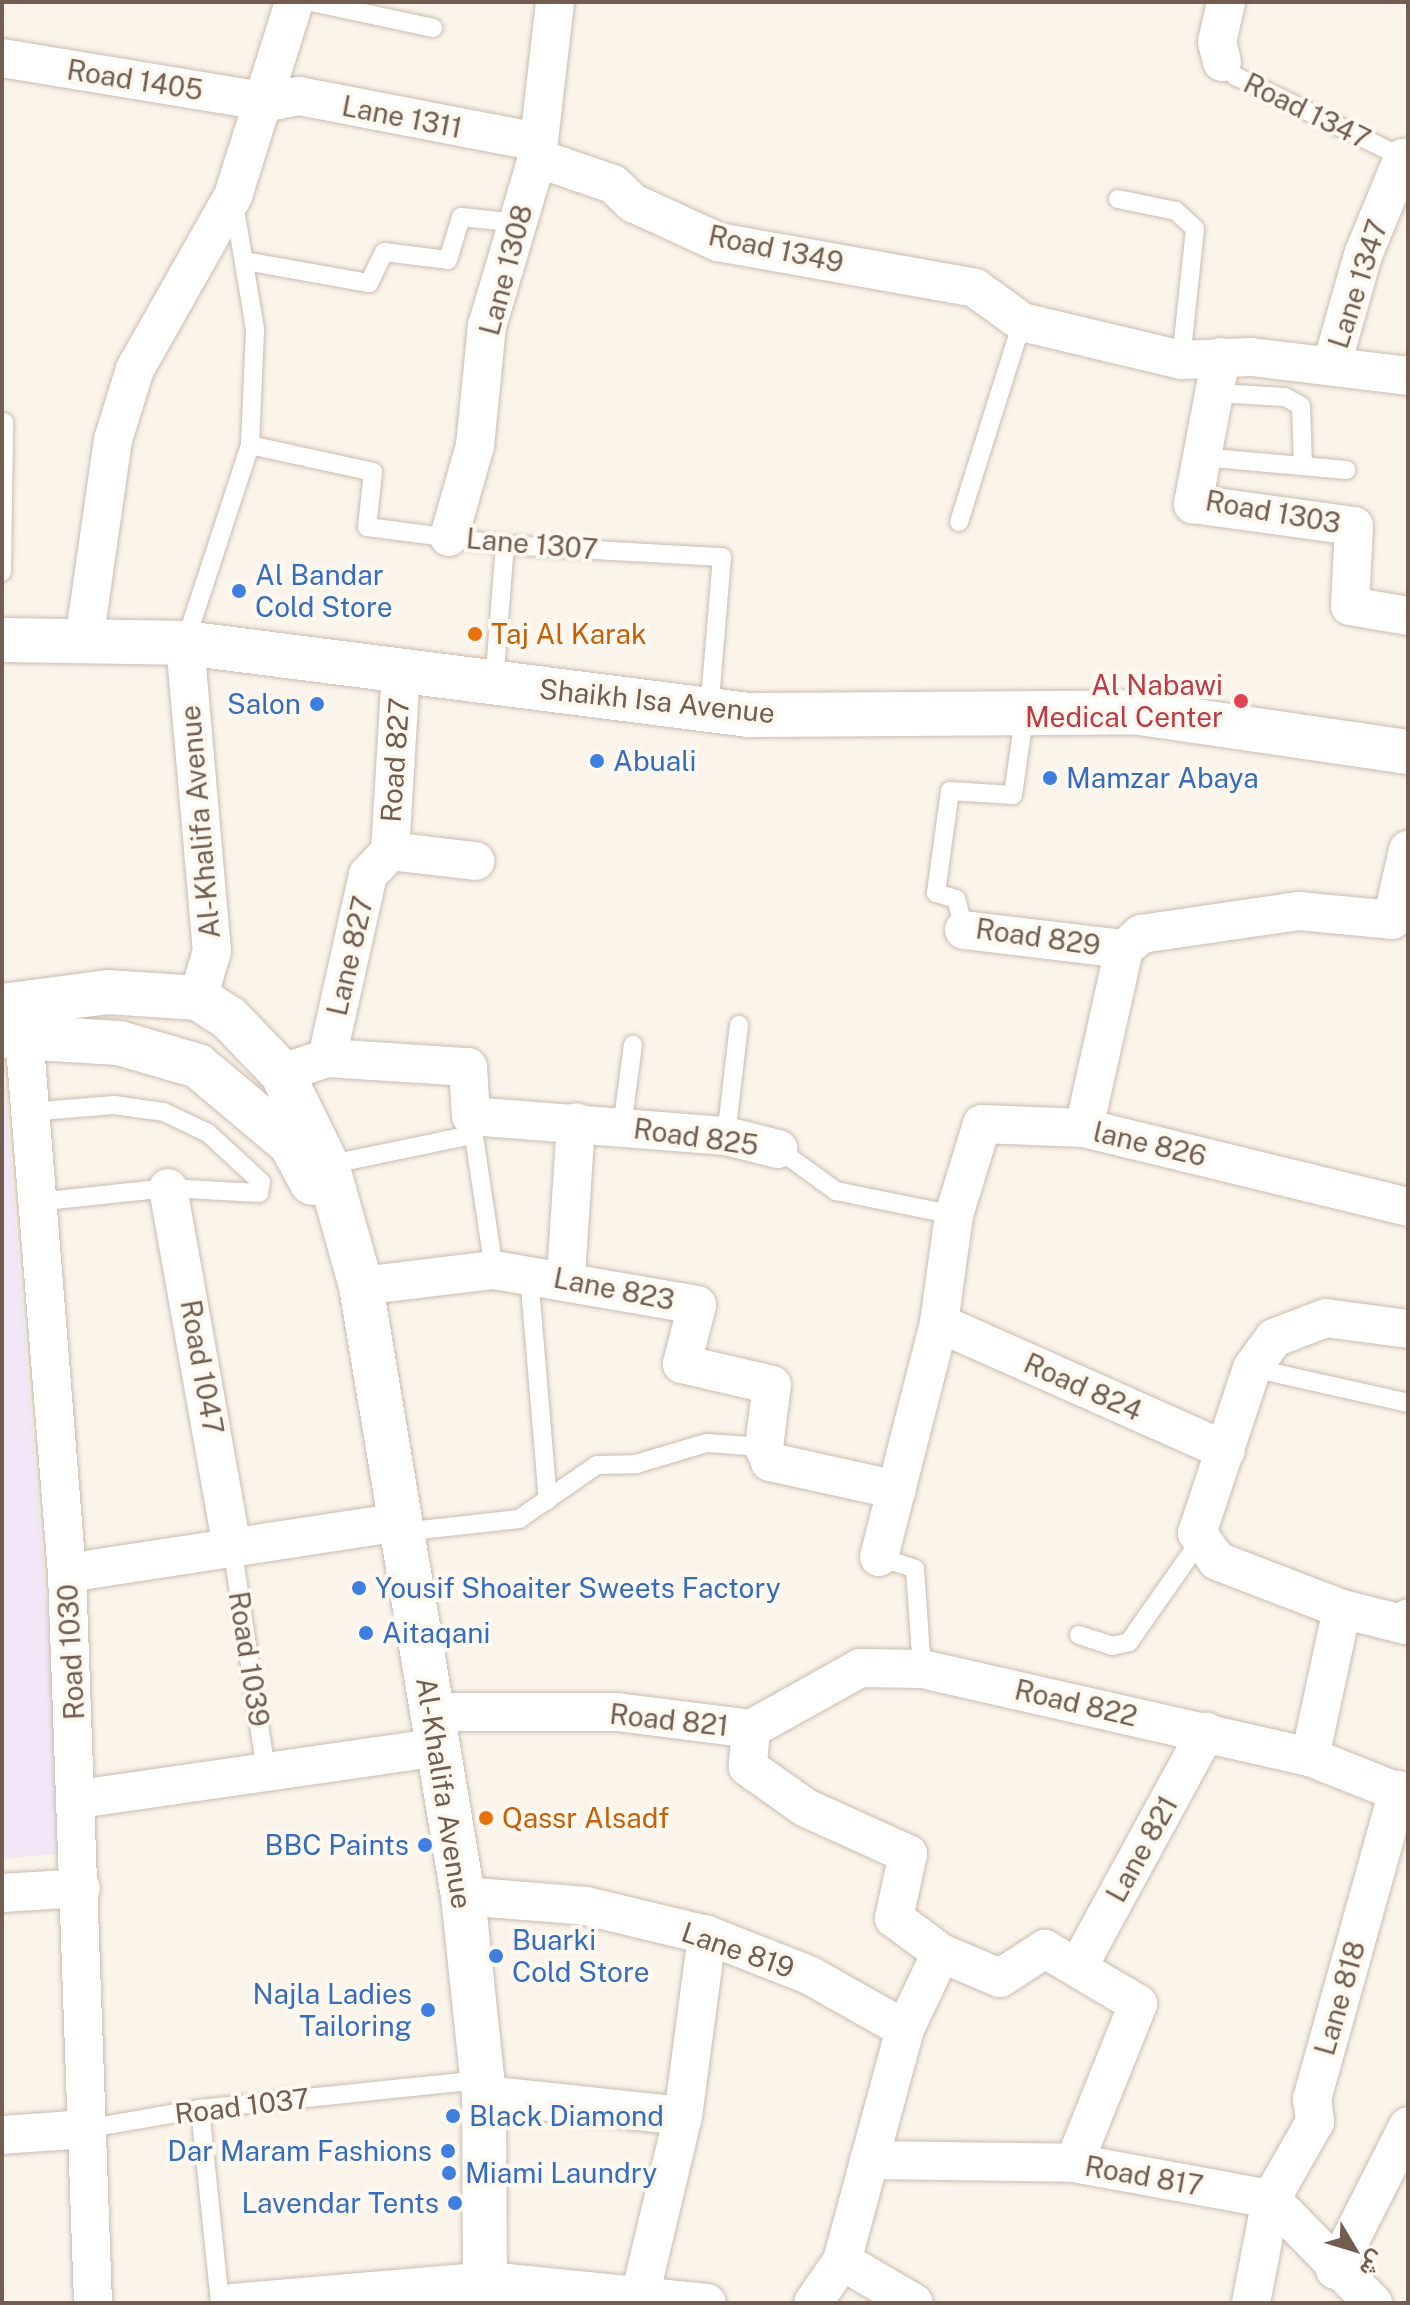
<!DOCTYPE html>
<html>
<head>
<meta charset="utf-8">
<style>
	body { margin:0 }
	#map { position:relative; width:1410px; height:2305px; overflow:hidden; background:#faf4ea; font-family:"Public Sans",Vazirmatn,sans-serif }
	div>[style] { position:absolute }
	[style*='--x'] { left:calc(var(--x)*1px); top:calc(var(--y)*1px); width:calc(var(--w)*1px); rotate:calc(var(--a)*1deg) }
	.education>* { inset:0; background:#f1e7f7 }
	.roads { filter:drop-shadow(0 0 2px #cbbcb1) drop-shadow(0 0 2px #cbbcb1) }
	.service>* { height:18px; margin:-9px; padding:0 9px; transform-origin:9px; border-radius:9px; background:#fff }
	.minor>* { height:38px; margin:-19px; padding:0 19px; transform-origin:19px; border-radius:19px; background:#fff }
	.tertiary>* { height:44px; margin:-22px; padding:0 22px; transform-origin:22px; border-radius:22px; background:#fff }
	.dots>* { width:22px; height:22px; translate:-50% -50%; box-sizing:border-box; border:4px solid #fdf8f0; border-radius:50% }
	span { translate:-50% -50%; white-space:nowrap; text-align:center; line-height:1.15; -webkit-text-stroke:8px #fdf8f0; paint-order:stroke }
	.street-label { font-size:28px; color:#725d50 }
	.shop-label { font-size:28px; color:#366cbe }
	.left { translate:0 -50%; text-align:left }
	.right { translate:-100% -50%; text-align:right }
	.food-label { font-size:28px; color:#c56008 }
	.health-label { font-size:28px; color:#be3a42 }
	.frame { position:absolute; inset:0; border:4px solid #725d50; pointer-events:none }
	.north { position:absolute; left:1314px; top:2209px; width:80px; height:80px; -webkit-text-stroke:6px #fdf8f0; paint-order:stroke; rotate:128deg; font-size:22px; font-weight:700; line-height:32px; text-align:center; color:#725d50 }
	.north::after { content:''; display:block; margin:auto; width:28px; height:36px; background:#725d50; clip-path:polygon(50% 0,100% 100%,50% 72%,0 100%) }
</style>
</head>
<body>
<div id="map">
	<div class="education">
		<i style="clip-path:polygon(2px 1052px,66px 1853px,2px 1859px)"></i>
	</div>
	<div class="roads">
		<div class="service">
			<i style="--x:312;--y:2;--w:124;--a:12.1"></i>
			<i style="--x:1222;--y:62;--w:19;--a:47"></i>
			<i style="--x:1235;--y:76;--w:190;--a:25.9"></i>
			<i style="--x:1118;--y:199;--w:59;--a:11.7"></i>
			<i style="--x:1176;--y:211;--w:26;--a:43"></i>
			<i style="--x:1195;--y:229;--w:132;--a:96.1"></i>
			<i style="--x:245;--y:261;--w:126;--a:10.1"></i>
			<i style="--x:369;--y:283;--w:34;--a:-64"></i>
			<i style="--x:384;--y:252;--w:64;--a:7.1"></i>
			<i style="--x:448;--y:260;--w:45;--a:-73.2"></i>
			<i style="--x:461;--y:217;--w:57;--a:6"></i>
			<i style="--x:1216;--y:393;--w:69;--a:3.3"></i>
			<i style="--x:1285;--y:397;--w:18;--a:29"></i>
			<i style="--x:1301;--y:406;--w:60;--a:88.1"></i>
			<i style="--x:250;--y:445;--w:126;--a:12.4"></i>
			<i style="--x:373;--y:472;--w:55;--a:96.2"></i>
			<i style="--x:367;--y:527;--w:139;--a:7.4"></i>
			<i style="--x:505;--y:545;--w:217;--a:3.2"></i>
			<i style="--x:722;--y:557;--w:155;--a:94.8"></i>
			<i style="--x:1201;--y:457;--w:146;--a:5.1"></i>
			<i style="--x:959;--y:522;--w:210;--a:-72.5"></i>
			<i style="--x:2;--y:572;--w:150;--a:-89.2"></i>
			<i style="--x:185;--y:643;--w:208;--a:-71.8"></i>
			<i style="--x:250;--y:445;--w:116;--a:-87.5"></i>
			<i style="--x:255;--y:329;--w:128;--a:-99.5"></i>
			<i style="--x:494;--y:684;--w:139;--a:-85.5"></i>
			<i style="--x:964;--y:930;--w:32;--a:-104"></i>
			<i style="--x:956;--y:899;--w:21;--a:-163"></i>
			<i style="--x:936;--y:893;--w:103;--a:-82.2"></i>
			<i style="--x:950;--y:791;--w:63;--a:3.6"></i>
			<i style="--x:1013;--y:795;--w:85;--a:-81.9"></i>
			<i style="--x:29;--y:1112;--w:85;--a:-4.7"></i>
			<i style="--x:114;--y:1105;--w:50;--a:8"></i>
			<i style="--x:164;--y:1112;--w:49;--a:25.5"></i>
			<i style="--x:208;--y:1133;--w:72;--a:42.8"></i>
			<i style="--x:261;--y:1182;--w:11;--a:100"></i>
			<i style="--x:259;--y:1193;--w:91;--a:-176.9"></i>
			<i style="--x:168;--y:1188;--w:133;--a:173.9"></i>
			<i style="--x:471;--y:1116;--w:156;--a:81.5"></i>
			<i style="--x:622;--y:1127;--w:83;--a:-82.4"></i>
			<i style="--x:726;--y:1136;--w:112;--a:-83.3"></i>
			<i style="--x:778;--y:1149;--w:72;--a:35.9"></i>
			<i style="--x:836;--y:1191;--w:120;--a:11.5"></i>
			<i style="--x:327;--y:1165;--w:148;--a:-11.7"></i>
			<i style="--x:529;--y:1275;--w:226;--a:85.2"></i>
			<i style="--x:1252;--y:1368;--w:160;--a:12.6"></i>
			<i style="--x:402;--y:1532;--w:118;--a:-6.3"></i>
			<i style="--x:519;--y:1519;--w:95;--a:-34.7"></i>
			<i style="--x:597;--y:1465;--w:39;--a:-1"></i>
			<i style="--x:636;--y:1464;--w:74;--a:-16.5"></i>
			<i style="--x:707;--y:1443;--w:57;--a:4"></i>
			<i style="--x:232;--y:1546;--w:229;--a:81.4"></i>
			<i style="--x:879;--y:1557;--w:38;--a:18"></i>
			<i style="--x:915;--y:1569;--w:100;--a:86"></i>
			<i style="--x:1079;--y:1635;--w:35;--a:18"></i>
			<i style="--x:1112;--y:1646;--w:17;--a:-13"></i>
			<i style="--x:1129;--y:1642;--w:122;--a:-55"></i>
			<i style="--x:200;--y:2109;--w:195;--a:84.1"></i>
			<i style="--x:85;--y:2129;--w:117;--a:-9.9"></i>
			<i style="--x:200;--y:2109;--w:283;--a:-5.9"></i>
		</div>
		<div class="minor">
			<i style="--x:2;--y:58;--w:270;--a:9.4"></i>
			<i style="--x:268;--y:102;--w:32;--a:-11"></i>
			<i style="--x:299;--y:96;--w:242;--a:10.9"></i>
			<i style="--x:1222;--y:62;--w:21;--a:-104"></i>
			<i style="--x:1217;--y:42;--w:41;--a:-77.3"></i>
			<i style="--x:537;--y:158;--w:80;--a:18.9"></i>
			<i style="--x:613;--y:184;--w:28;--a:44"></i>
			<i style="--x:633;--y:203;--w:94;--a:24.6"></i>
			<i style="--x:718;--y:242;--w:261;--a:10.1"></i>
			<i style="--x:975;--y:288;--w:58;--a:35.9"></i>
			<i style="--x:1022;--y:322;--w:163;--a:13.4"></i>
			<i style="--x:1181;--y:360;--w:70;--a:-2.5"></i>
			<i style="--x:1251;--y:357;--w:158;--a:6.9"></i>
			<i style="--x:1221;--y:357;--w:150;--a:100.8"></i>
			<i style="--x:1193;--y:504;--w:162;--a:7.8"></i>
			<i style="--x:1354;--y:526;--w:80;--a:92.9"></i>
			<i style="--x:1350;--y:606;--w:59;--a:9.8"></i>
			<i style="--x:1332;--y:364;--w:113;--a:-74.1"></i>
			<i style="--x:1363;--y:255;--w:105;--a:-67.6"></i>
			<i style="--x:449;--y:537;--w:95;--a:-74.1"></i>
			<i style="--x:475;--y:446;--w:121;--a:-84.3"></i>
			<i style="--x:487;--y:326;--w:175;--a:-73.4"></i>
			<i style="--x:537;--y:158;--w:157;--a:-83.4"></i>
			<i style="--x:84;--y:641;--w:203;--a:-81.8"></i>
			<i style="--x:113;--y:440;--w:74;--a:-72.8"></i>
			<i style="--x:135;--y:369;--w:199;--a:-60.5"></i>
			<i style="--x:233;--y:196;--w:203;--a:-72.5"></i>
			<i style="--x:185;--y:643;--w:309;--a:85"></i>
			<i style="--x:212;--y:951;--w:49;--a:106.6"></i>
			<i style="--x:390;--y:851;--w:181;--a:-86.5"></i>
			<i style="--x:964;--y:930;--w:161;--a:6.8"></i>
			<i style="--x:1124;--y:949;--w:23;--a:-41"></i>
			<i style="--x:1141;--y:934;--w:160;--a:-8.3"></i>
			<i style="--x:1299;--y:911;--w:93;--a:5.5"></i>
			<i style="--x:1392;--y:920;--w:72;--a:-77.1"></i>
			<i style="--x:22;--y:1008;--w:567;--a:85.45"></i>
			<i style="--x:67;--y:1573;--w:730;--a:87.96"></i>
			<i style="--x:327;--y:1058;--w:188;--a:-77.4"></i>
			<i style="--x:368;--y:875;--w:33;--a:-47"></i>
			<i style="--x:390;--y:851;--w:86;--a:6.7"></i>
			<i style="--x:282;--y:1073;--w:47;--a:-18.4"></i>
			<i style="--x:327;--y:1058;--w:141;--a:3.7"></i>
			<i style="--x:468;--y:1067;--w:49;--a:86.5"></i>
			<i style="--x:471;--y:1116;--w:256;--a:4.5"></i>
			<i style="--x:726;--y:1136;--w:54;--a:14"></i>
			<i style="--x:1084;--y:1128;--w:183;--a:-77.4"></i>
			<i style="--x:168;--y:1188;--w:364;--a:79.9"></i>
			<i style="--x:566;--y:1277;--w:155;--a:-86.3"></i>
			<i style="--x:361;--y:1286;--w:134;--a:-6.9"></i>
			<i style="--x:494;--y:1270;--w:206;--a:9.8"></i>
			<i style="--x:697;--y:1305;--w:61;--a:104.3"></i>
			<i style="--x:682;--y:1364;--w:92;--a:13.1"></i>
			<i style="--x:772;--y:1385;--w:63;--a:97.4"></i>
			<i style="--x:764;--y:1447;--w:16;--a:68"></i>
			<i style="--x:770;--y:1462;--w:130;--a:12.4"></i>
			<i style="--x:939;--y:1323;--w:314;--a:24"></i>
			<i style="--x:1408;--y:1329;--w:83;--a:-172.4"></i>
			<i style="--x:1326;--y:1318;--w:56;--a:159"></i>
			<i style="--x:1274;--y:1338;--w:37;--a:126"></i>
			<i style="--x:1252;--y:1368;--w:174;--a:108.4"></i>
			<i style="--x:1197;--y:1533;--w:34;--a:54"></i>
			<i style="--x:1217;--y:1561;--w:134;--a:21"></i>
			<i style="--x:1342;--y:1609;--w:66;--a:14"></i>
			<i style="--x:1406;--y:1625;--w:7;--a:-74"></i>
			<i style="--x:879;--y:1557;--w:242;--a:-75.6"></i>
			<i style="--x:939;--y:1323;--w:109;--a:-82.1"></i>
			<i style="--x:954;--y:1215;--w:95;--a:-72.9"></i>
			<i style="--x:982;--y:1124;--w:102;--a:2.2"></i>
			<i style="--x:1084;--y:1128;--w:333;--a:13.7"></i>
			<i style="--x:67;--y:1573;--w:336;--a:-8.7"></i>
			<i style="--x:431;--y:1712;--w:186;--a:0"></i>
			<i style="--x:617;--y:1712;--w:135;--a:7.2"></i>
			<i style="--x:751;--y:1729;--w:38;--a:95"></i>
			<i style="--x:748;--y:1767;--w:71;--a:35.3"></i>
			<i style="--x:806;--y:1808;--w:112;--a:24.3"></i>
			<i style="--x:908;--y:1854;--w:66;--a:102.3"></i>
			<i style="--x:894;--y:1918;--w:59;--a:36.7"></i>
			<i style="--x:941;--y:1953;--w:64;--a:23"></i>
			<i style="--x:1000;--y:1978;--w:54;--a:-32.8"></i>
			<i style="--x:1045;--y:1949;--w:108;--a:30.6"></i>
			<i style="--x:1138;--y:2004;--w:171;--a:111.9"></i>
			<i style="--x:751;--y:1729;--w:125;--a:-29.2"></i>
			<i style="--x:860;--y:1668;--w:62;--a:0.9"></i>
			<i style="--x:922;--y:1669;--w:398;--a:12.8"></i>
			<i style="--x:1310;--y:1757;--w:105;--a:21.7"></i>
			<i style="--x:1310;--y:1757;--w:151;--a:-77.8"></i>
			<i style="--x:79;--y:1799;--w:363;--a:-8.2"></i>
			<i style="--x:2;--y:1893;--w:79;--a:-3.6"></i>
			<i style="--x:463;--y:1896;--w:123;--a:4.6"></i>
			<i style="--x:586;--y:1906;--w:124;--a:13.5"></i>
			<i style="--x:707;--y:1935;--w:110;--a:21.4"></i>
			<i style="--x:809;--y:1975;--w:110;--a:29.4"></i>
			<i style="--x:1078;--y:1967;--w:268;--a:-61.4"></i>
			<i style="--x:484;--y:2095;--w:200;--a:6"></i>
			<i style="--x:2;--y:2135;--w:83;--a:-4.1"></i>
			<i style="--x:869;--y:2160;--w:205;--a:0.8"></i>
			<i style="--x:1074;--y:2163;--w:200;--a:10.4"></i>
			<i style="--x:1271;--y:2199;--w:146;--a:45.6"></i>
			<i style="--x:842;--y:2261;--w:83;--a:30.3"></i>
			<i style="--x:1335;--y:2270;--w:161;--a:-63.1"></i>
			<i style="--x:641;--y:2292;--w:181;--a:-76.6"></i>
			<i style="--x:683;--y:2116;--w:183;--a:-82.4"></i>
			<i style="--x:232;--y:2303;--w:256;--a:-4.9"></i>
			<i style="--x:487;--y:2281;--w:221;--a:5.7"></i>
			<i style="--x:813;--y:2303;--w:51;--a:-55.4"></i>
			<i style="--x:842;--y:2261;--w:240;--a:-74.8"></i>
			<i style="--x:905;--y:2029;--w:84;--a:-64.7"></i>
			<i style="--x:1251;--y:2303;--w:106;--a:-79.1"></i>
			<i style="--x:1271;--y:2199;--w:89;--a:-60.3"></i>
			<i style="--x:1315;--y:2122;--w:23;--a:-97"></i>
			<i style="--x:1312;--y:2099;--w:321;--a:-74.4"></i>
		</div>
		<div class="tertiary">
			<i style="--x:2;--y:640;--w:183;--a:0.9"></i>
			<i style="--x:185;--y:643;--w:569;--a:7.28"></i>
			<i style="--x:749;--y:715;--w:384;--a:-0.4"></i>
			<i style="--x:1133;--y:712;--w:278;--a:8.3"></i>
			<i style="--x:2;--y:1006;--w:107;--a:-7.5"></i>
			<i style="--x:108;--y:992;--w:90;--a:3.8"></i>
			<i style="--x:198;--y:998;--w:37;--a:33"></i>
			<i style="--x:229;--y:1018;--w:76;--a:46.1"></i>
			<i style="--x:282;--y:1073;--w:102;--a:63.9"></i>
			<i style="--x:327;--y:1165;--w:126;--a:74.3"></i>
			<i style="--x:361;--y:1286;--w:618;--a:80.51"></i>
			<i style="--x:463;--y:1896;--w:200;--a:84"></i>
			<i style="--x:484;--y:2095;--w:208;--a:89.7"></i>
			<i style="--x:2;--y:1036;--w:117;--a:3.4"></i>
			<i style="--x:119;--y:1043;--w:82;--a:16.2"></i>
			<i style="--x:198;--y:1066;--w:121;--a:40"></i>
			<i style="--x:291;--y:1144;--w:44;--a:61.7"></i>
		</div>
	</div>
	<div class="dots">
		<i style="left:239px;top:591px;background:#3f7fe0"></i>
		<i style="left:475px;top:634px;background:#e8710a"></i>
		<i style="left:1241px;top:701px;background:#e0444e"></i>
		<i style="left:317px;top:704px;background:#3f7fe0"></i>
		<i style="left:597px;top:761px;background:#3f7fe0"></i>
		<i style="left:1050px;top:778px;background:#3f7fe0"></i>
		<i style="left:359px;top:1588px;background:#3f7fe0"></i>
		<i style="left:366px;top:1633px;background:#3f7fe0"></i>
		<i style="left:486px;top:1818px;background:#e8710a"></i>
		<i style="left:425px;top:1845px;background:#3f7fe0"></i>
		<i style="left:496px;top:1956px;background:#3f7fe0"></i>
		<i style="left:428px;top:2010px;background:#3f7fe0"></i>
		<i style="left:453px;top:2116px;background:#3f7fe0"></i>
		<i style="left:448px;top:2151px;background:#3f7fe0"></i>
		<i style="left:449px;top:2173px;background:#3f7fe0"></i>
		<i style="left:455px;top:2203px;background:#3f7fe0"></i>
	</div>
	<div class="street-label">
		<span style="left:135px;top:80px;rotate:9deg">Road 1405</span>
		<span style="left:1307px;top:111px;rotate:26deg">Road 1347</span>
		<span style="left:402px;top:117px;rotate:11deg">Lane 1311</span>
		<span style="left:776px;top:249px;rotate:12deg">Road 1349</span>
		<span style="left:506px;top:270px;rotate:-75deg">Lane 1308</span>
		<span style="left:1358px;top:284px;rotate:-72deg">Lane 1347</span>
		<span style="left:1273px;top:512px;rotate:10deg">Road 1303</span>
		<span style="left:532px;top:544px;rotate:5deg">Lane 1307</span>
		<span style="left:657px;top:701px;rotate:6deg">Shaikh Isa Avenue</span>
		<span style="left:395px;top:760px;rotate:-86deg">Road 827</span>
		<span style="left:200px;top:822px;rotate:-95deg">Al-Khalifa Avenue</span>
		<span style="left:1038px;top:937px;rotate:8deg">Road 829</span>
		<span style="left:350px;top:956px;rotate:-77deg">Lane 827</span>
		<span style="left:696px;top:1137px;rotate:8deg">Road 825</span>
		<span style="left:1150px;top:1144px;rotate:13deg">lane 826</span>
		<span style="left:614px;top:1289px;rotate:11deg">Lane 823</span>
		<span style="left:202px;top:1367px;rotate:80deg">Road 1047</span>
		<span style="left:1083px;top:1387px;rotate:24deg">Road 824</span>
		<span style="left:71px;top:1652px;rotate:-93deg">Road 1030</span>
		<span style="left:249px;top:1659px;rotate:81deg">Road 1039</span>
		<span style="left:1076px;top:1703px;rotate:13deg">Road 822</span>
		<span style="left:669px;top:1720px;rotate:6deg">Road 821</span>
		<span style="left:444px;top:1793px;rotate:81deg">Al-Khalifa Avenue</span>
		<span style="left:1142px;top:1849px;rotate:-61deg">Lane 821</span>
		<span style="left:738px;top:1950px;rotate:19deg">Lane 819</span>
		<span style="left:1340px;top:1998px;rotate:-74deg">Lane 818</span>
		<span style="left:242px;top:2106px;rotate:-7deg">Road 1037</span>
		<span style="left:1144px;top:2176px;rotate:10deg">Road 817</span>
	</div>
	<div class="shop-label">
		<span class="left" style="left:255px;top:591px">Al Bandar<br>Cold Store</span>
		<span class="right" style="left:301px;top:704px">Salon</span>
		<span class="left" style="left:613px;top:761px">Abuali</span>
		<span class="left" style="left:1066px;top:778px">Mamzar Abaya</span>
		<span class="left" style="left:375px;top:1588px">Yousif Shoaiter Sweets Factory</span>
		<span class="left" style="left:382px;top:1633px">Aitaqani</span>
		<span class="right" style="left:409px;top:1845px">BBC Paints</span>
		<span class="left" style="left:512px;top:1956px">Buarki<br>Cold Store</span>
		<span class="right" style="left:412px;top:2010px">Najla Ladies<br>Tailoring</span>
		<span class="left" style="left:469px;top:2116px">Black Diamond</span>
		<span class="right" style="left:432px;top:2151px">Dar Maram Fashions</span>
		<span class="left" style="left:465px;top:2173px">Miami Laundry</span>
		<span class="right" style="left:439px;top:2203px">Lavendar Tents</span>
	</div>
	<div class="food-label">
		<span class="left" style="left:491px;top:634px">Taj Al Karak</span>
		<span class="left" style="left:502px;top:1818px">Qassr Alsadf</span>
	</div>
	<div class="health-label">
		<span class="right" style="left:1223px;top:701px">Al Nabawi<br>Medical Center</span>
	</div>
	<div class="frame"></div>
	<div class="north">ش</div>
</div>
</body>
</html>
